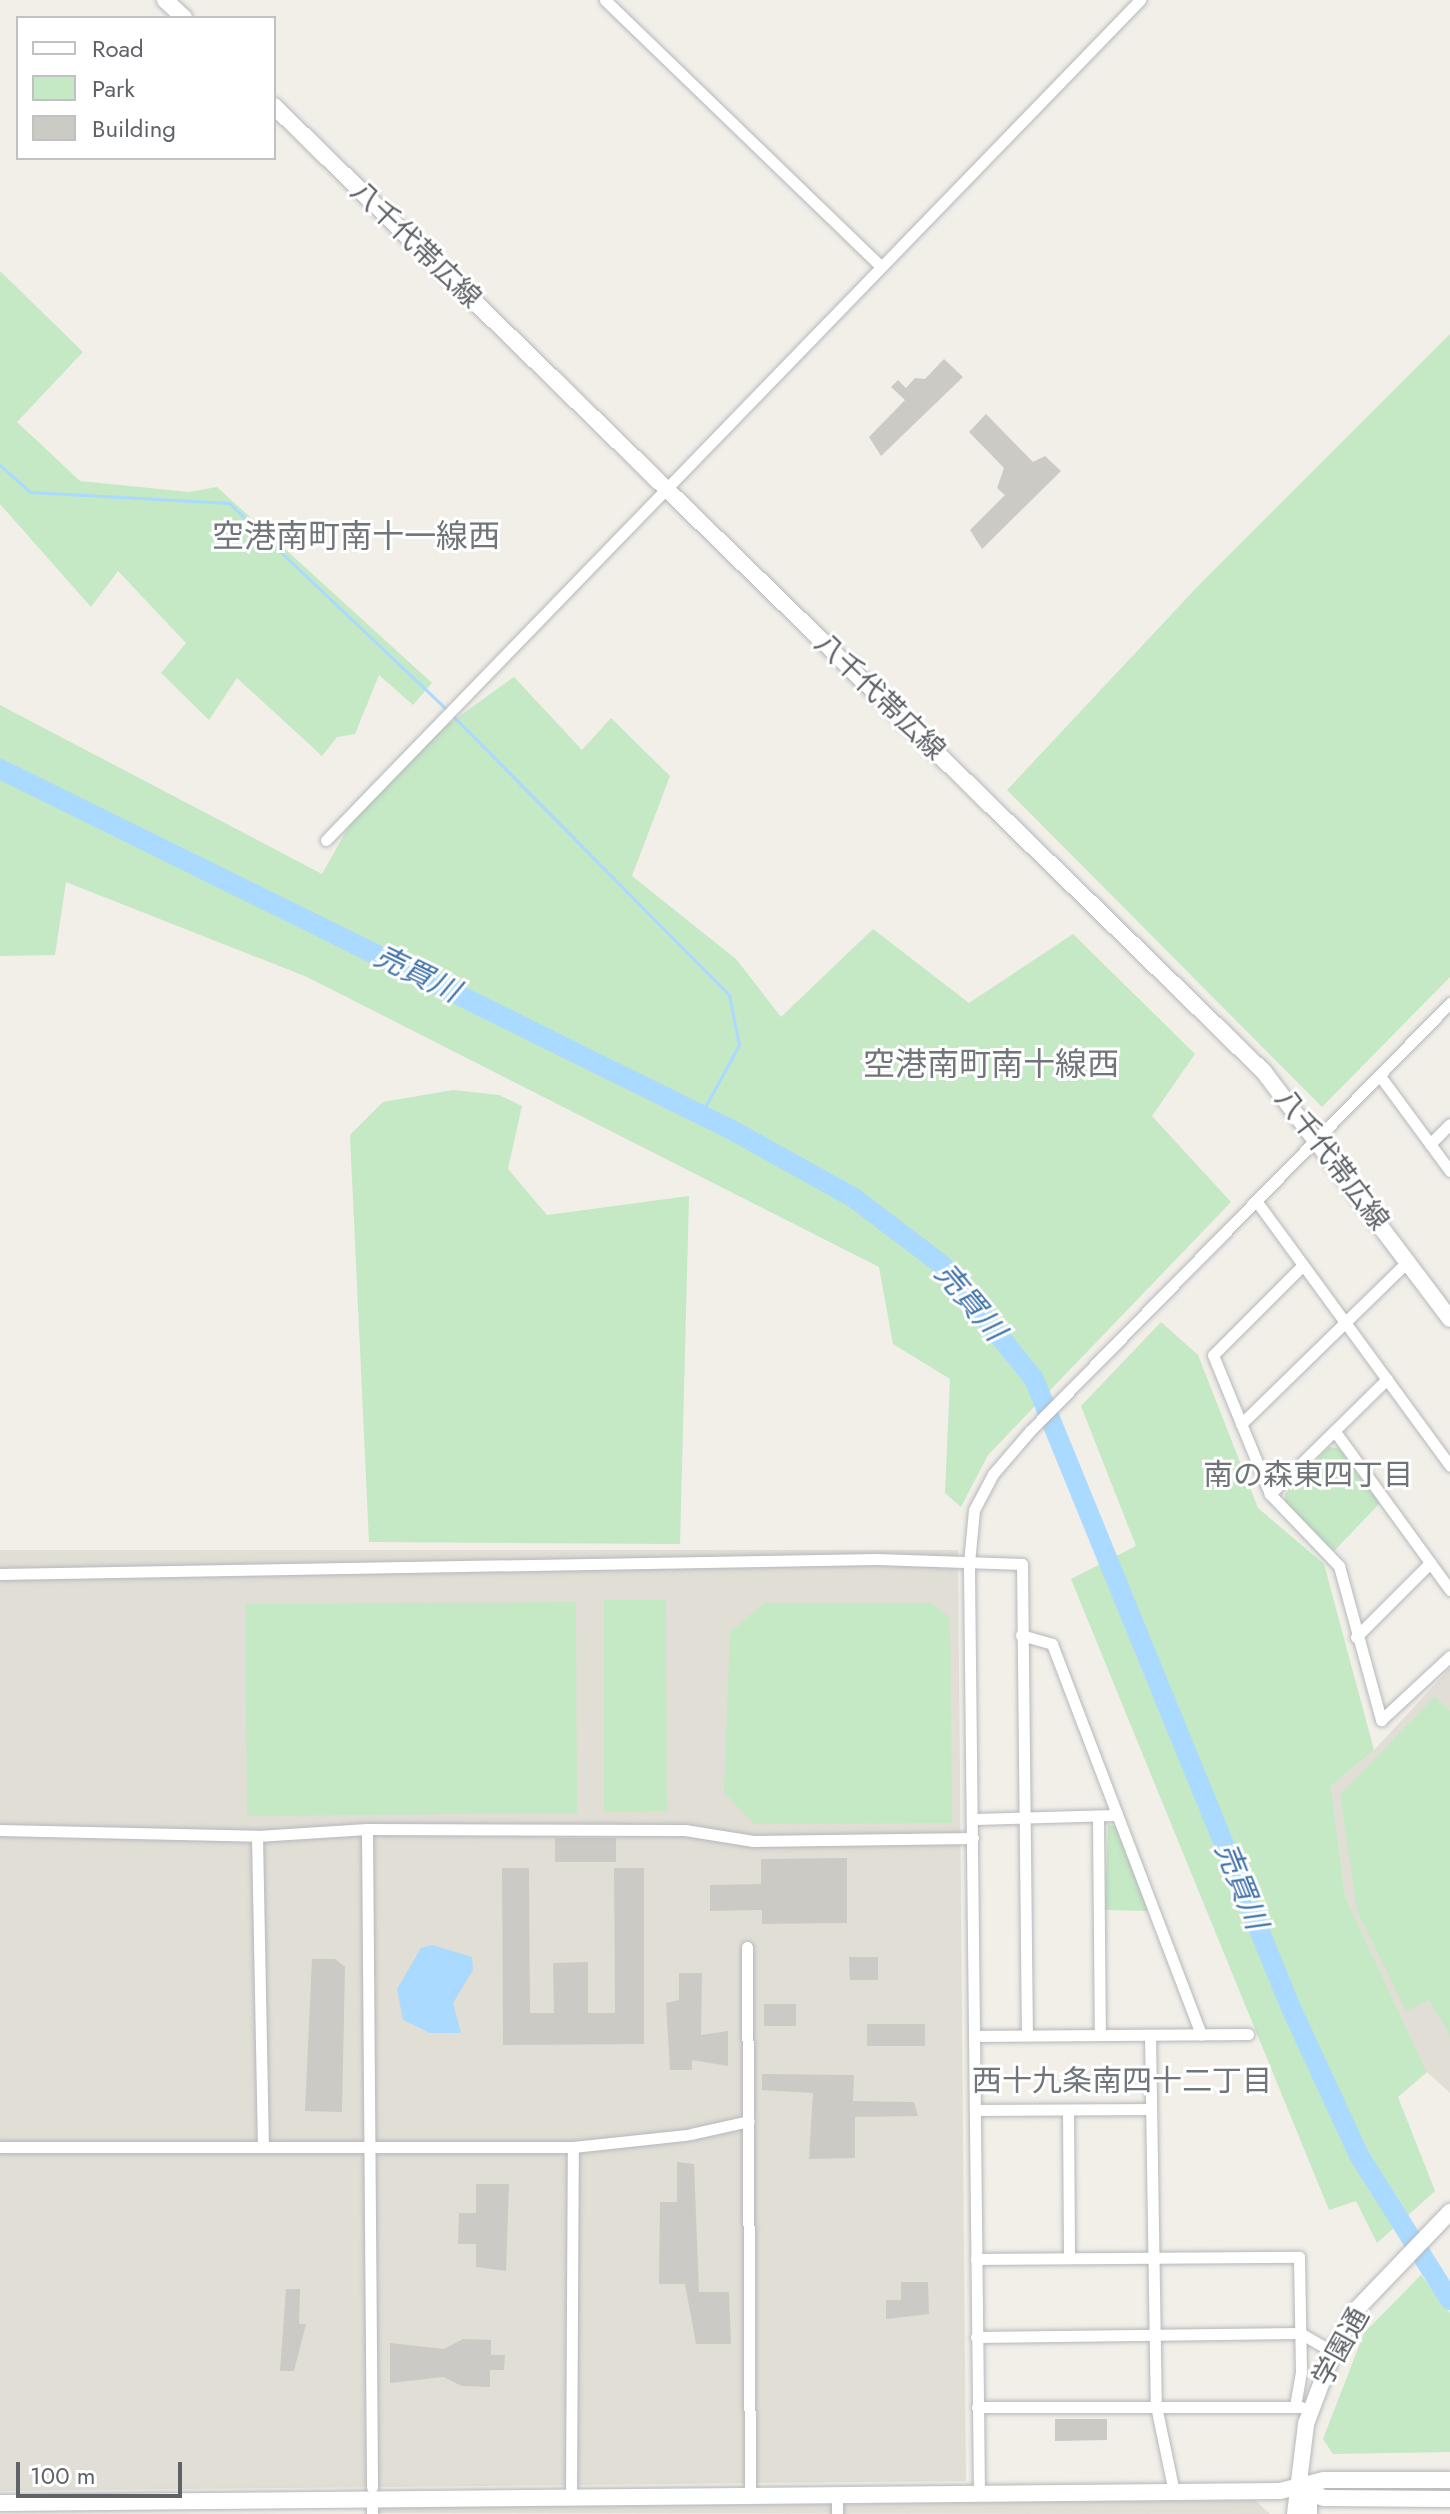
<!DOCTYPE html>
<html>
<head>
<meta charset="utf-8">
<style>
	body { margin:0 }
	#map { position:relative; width:1450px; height:2514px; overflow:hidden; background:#f1efe8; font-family:Jost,"Noto Sans JP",sans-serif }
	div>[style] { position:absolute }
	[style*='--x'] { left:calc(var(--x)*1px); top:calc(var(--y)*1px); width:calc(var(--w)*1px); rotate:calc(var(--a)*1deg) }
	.education>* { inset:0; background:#e1ded6 }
	.green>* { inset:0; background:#c5e8c5 }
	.water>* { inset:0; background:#aadaff }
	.stream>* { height:3px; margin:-1.5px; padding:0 1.5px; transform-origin:1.5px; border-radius:1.5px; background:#aadaff }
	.river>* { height:20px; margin:-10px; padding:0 10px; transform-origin:10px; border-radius:10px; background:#aadaff }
	.building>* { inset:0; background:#cccac5 }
	.roads { filter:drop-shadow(0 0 2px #b5b8bc) drop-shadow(0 0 2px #b5b8bc) }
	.street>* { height:11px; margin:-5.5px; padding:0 5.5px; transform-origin:5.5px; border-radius:5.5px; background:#fff }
	.secondary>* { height:16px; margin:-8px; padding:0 8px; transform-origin:8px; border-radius:8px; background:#fff }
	span { translate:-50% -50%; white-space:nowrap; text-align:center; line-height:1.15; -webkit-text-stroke:6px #fff; paint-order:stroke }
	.street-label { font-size:28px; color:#5f6368 }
	.water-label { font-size:30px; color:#4174aa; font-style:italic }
	.neighbourhood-label { font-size:30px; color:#70757a }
	.quarter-label { font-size:32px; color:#70757a }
	.legend { position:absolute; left:16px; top:16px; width:260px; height:144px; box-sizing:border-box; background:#fff; border:2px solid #bfc1c3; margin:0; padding:10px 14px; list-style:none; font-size:24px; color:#5f6368 }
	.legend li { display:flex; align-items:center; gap:16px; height:40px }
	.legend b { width:40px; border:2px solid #bfc1c3 }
	.scale { position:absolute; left:16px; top:2462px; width:166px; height:36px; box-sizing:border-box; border:4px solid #5f6368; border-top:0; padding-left:10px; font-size:24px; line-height:28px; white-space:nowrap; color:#5f6368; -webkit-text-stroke:6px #fff; paint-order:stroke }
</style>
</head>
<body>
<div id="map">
	<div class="education">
		<i style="clip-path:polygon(0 1550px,958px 1550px,966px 2481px,0 2491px)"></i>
		<i style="clip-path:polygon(1450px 1668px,1450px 2093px,1427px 2072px,1345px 1896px,1331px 1786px,1374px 1750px)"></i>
		<i style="clip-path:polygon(1255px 2500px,1270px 2514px,377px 2513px,382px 2508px)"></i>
	</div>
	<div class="green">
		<i style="clip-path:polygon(0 271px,83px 352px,17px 422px,80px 481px,189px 492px,217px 487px,432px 683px,413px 705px,379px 675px,355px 734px,337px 737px,322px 756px,237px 678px,209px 720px,161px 673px,186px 643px,118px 571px,91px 607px,0 504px)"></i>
		<i style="clip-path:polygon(1450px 334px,1450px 977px,1322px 1107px,1007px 790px,1199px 585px)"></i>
		<i style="clip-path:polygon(514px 677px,582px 750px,611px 718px,670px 776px,632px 876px,736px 959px,781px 1017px,873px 929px,969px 1003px,1073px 934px,1195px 1054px,1152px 1116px,1231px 1202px,988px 1455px,961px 1507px,945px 1493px,950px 1379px,893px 1344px,879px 1267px,307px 977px,66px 882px,55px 955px,0 956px,0 705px,322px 874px,353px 819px,443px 728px)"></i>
		<i style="clip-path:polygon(453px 1090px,499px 1095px,522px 1106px,508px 1169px,547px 1215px,689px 1196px,680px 1544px,369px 1542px,350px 1135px,383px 1102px)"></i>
		<i style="clip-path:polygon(1161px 1322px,1198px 1355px,1258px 1508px,1324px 1564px,1374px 1750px,1331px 1786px,1345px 1896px,1427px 2072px,1398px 2097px,1435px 2191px,1377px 2243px,1356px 2201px,1329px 2210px,1071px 1579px,1136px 1546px,1081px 1406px)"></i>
		<i style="clip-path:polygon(1329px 1447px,1339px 1448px,1380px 1503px,1334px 1551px,1285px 1502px,1285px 1494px)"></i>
		<i style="clip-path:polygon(604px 1600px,666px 1600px,667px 1811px,604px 1812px)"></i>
		<i style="clip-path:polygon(576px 1602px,577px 1813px,247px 1816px,245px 1604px)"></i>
		<i style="clip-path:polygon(764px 1603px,932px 1603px,950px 1618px,952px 1823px,754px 1824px,724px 1792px,730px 1632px)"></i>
		<i style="clip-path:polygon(1435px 1696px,1450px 1711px,1450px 2036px,1429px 2000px,1406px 2011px,1357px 1910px,1340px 1795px)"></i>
		<i style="clip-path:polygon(1108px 1824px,1117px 1827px,1148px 1911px,1105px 1910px)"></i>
		<i style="clip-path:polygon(1421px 2275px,1450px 2313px,1450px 2452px,1333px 2454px,1323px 2439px,1364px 2333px)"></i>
	</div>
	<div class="water">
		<i style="clip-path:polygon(432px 1945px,472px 1957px,473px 1970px,453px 2003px,461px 2033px,430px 2033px,403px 2020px,397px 1989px,421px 1948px)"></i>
	</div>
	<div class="stream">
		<i style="--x:0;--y:465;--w:40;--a:42"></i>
		<i style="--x:30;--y:492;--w:199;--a:3.2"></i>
		<i style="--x:229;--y:503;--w:301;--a:43.5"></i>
		<i style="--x:452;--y:715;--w:394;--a:45.3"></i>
		<i style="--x:729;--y:995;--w:51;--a:78.7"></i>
		<i style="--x:739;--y:1045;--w:79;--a:118.8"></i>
	</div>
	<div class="river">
		<i style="--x:0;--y:769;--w:816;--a:26.25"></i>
		<i style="--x:732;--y:1130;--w:140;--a:29.1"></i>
		<i style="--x:854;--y:1198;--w:109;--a:37.2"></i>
		<i style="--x:941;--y:1264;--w:148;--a:51"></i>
		<i style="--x:1034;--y:1379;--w:679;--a:67.78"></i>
		<i style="--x:1291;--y:2008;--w:164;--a:65.2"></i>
		<i style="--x:1360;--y:2157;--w:169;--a:57.8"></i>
	</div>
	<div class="building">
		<i style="clip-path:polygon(944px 359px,963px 377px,881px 456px,869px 437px,905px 400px,891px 387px,898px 380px,906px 388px,915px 378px,925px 379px)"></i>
		<i style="clip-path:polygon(986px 414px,1033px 462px,1045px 456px,1061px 471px,982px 549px,970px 530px,1005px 495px,997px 488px,1004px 468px,969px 432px)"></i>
		<i style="clip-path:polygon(555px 1838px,616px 1838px,616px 1862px,555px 1862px)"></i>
		<i style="clip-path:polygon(847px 1858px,847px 1923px,762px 1924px,762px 1910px,710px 1911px,710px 1885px,761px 1884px,761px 1859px)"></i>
		<i style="clip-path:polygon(502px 1868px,529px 1868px,530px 2013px,554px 2013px,553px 1963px,588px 1962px,588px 2013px,615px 2013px,614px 1868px,644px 1868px,644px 2044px,503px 2045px)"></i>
		<i style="clip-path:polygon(849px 1957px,878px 1957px,878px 1980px,850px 1980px)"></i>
		<i style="clip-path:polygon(312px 1959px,335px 1959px,345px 1967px,342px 2112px,305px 2111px)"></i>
		<i style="clip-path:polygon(679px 1973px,702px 1973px,701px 2035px,728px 2031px,728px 2066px,692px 2060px,692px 2070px,670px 2070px,666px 2003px,679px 2000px)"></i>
		<i style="clip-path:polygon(764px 2004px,796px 2004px,796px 2026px,764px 2026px)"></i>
		<i style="clip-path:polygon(867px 2024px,925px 2024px,925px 2046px,867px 2046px)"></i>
		<i style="clip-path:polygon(762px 2074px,854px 2075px,853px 2101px,914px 2102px,918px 2116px,855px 2117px,855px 2158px,809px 2159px,813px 2093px,762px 2090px)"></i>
		<i style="clip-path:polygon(677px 2162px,694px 2164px,699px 2292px,729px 2292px,731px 2344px,696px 2344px,685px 2284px,659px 2284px,660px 2202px,677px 2202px)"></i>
		<i style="clip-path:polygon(476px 2184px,509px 2184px,506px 2271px,476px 2267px,476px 2244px,458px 2244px,459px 2213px,476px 2213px)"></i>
		<i style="clip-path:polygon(901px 2282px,928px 2282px,929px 2314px,886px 2319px,886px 2300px,901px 2300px)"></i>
		<i style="clip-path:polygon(286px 2289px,300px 2289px,299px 2324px,306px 2324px,294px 2371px,280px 2371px)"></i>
		<i style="clip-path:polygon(463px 2339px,491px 2340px,491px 2355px,505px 2355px,504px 2370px,490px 2370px,490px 2387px,462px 2386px,443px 2377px,390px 2383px,390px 2343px,444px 2349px)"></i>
		<i style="clip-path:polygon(1055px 2419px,1107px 2419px,1107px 2440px,1055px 2441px)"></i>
	</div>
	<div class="roads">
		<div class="street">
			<i style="--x:605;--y:0;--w:383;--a:44"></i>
			<i style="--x:326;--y:840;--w:1170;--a:-45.9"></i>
			<i style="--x:1380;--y:1076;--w:118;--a:53.6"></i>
			<i style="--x:1430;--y:1144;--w:28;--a:-45"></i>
			<i style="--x:1257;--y:1202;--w:327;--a:53.8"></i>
			<i style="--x:1303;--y:1265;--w:127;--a:135"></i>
			<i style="--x:1213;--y:1355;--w:150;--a:67.7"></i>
			<i style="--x:1270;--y:1494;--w:100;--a:46.2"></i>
			<i style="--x:1339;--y:1566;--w:160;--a:74.7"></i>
			<i style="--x:1381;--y:1720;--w:94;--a:-42.8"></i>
			<i style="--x:1241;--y:1424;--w:233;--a:-44.3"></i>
			<i style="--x:1336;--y:1433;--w:194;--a:54"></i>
			<i style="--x:1270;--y:1494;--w:164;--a:-44.5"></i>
			<i style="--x:0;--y:1574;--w:877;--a:-0.98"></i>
			<i style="--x:877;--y:1559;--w:145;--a:2"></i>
			<i style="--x:1022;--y:1564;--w:471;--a:89.4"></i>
			<i style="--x:1021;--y:1635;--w:32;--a:16"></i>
			<i style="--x:1052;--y:1644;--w:418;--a:69.1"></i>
			<i style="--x:1356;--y:1637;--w:105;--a:-45"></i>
			<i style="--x:972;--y:1819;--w:145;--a:-1.6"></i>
			<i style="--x:1098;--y:1819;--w:215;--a:89.5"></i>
			<i style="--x:367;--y:1829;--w:658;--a:89.56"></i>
			<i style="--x:0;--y:1830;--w:257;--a:1.3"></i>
			<i style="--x:257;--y:1836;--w:110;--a:-3.6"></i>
			<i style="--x:367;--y:1829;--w:318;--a:0.2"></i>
			<i style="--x:685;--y:1830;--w:69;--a:9.2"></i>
			<i style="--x:753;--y:1841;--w:220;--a:-0.8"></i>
			<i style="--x:257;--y:1836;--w:310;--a:88.9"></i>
			<i style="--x:747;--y:1947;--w:549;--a:89.69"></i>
			<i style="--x:1150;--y:2035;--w:371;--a:89.1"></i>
			<i style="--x:1156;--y:2406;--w:88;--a:78.2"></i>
			<i style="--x:974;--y:2036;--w:274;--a:-0.4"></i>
			<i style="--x:976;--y:2110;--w:175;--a:-0.3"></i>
			<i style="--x:1068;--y:2110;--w:147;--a:89.6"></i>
			<i style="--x:691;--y:2134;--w:59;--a:-12.6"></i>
			<i style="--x:0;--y:2147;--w:573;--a:0"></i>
			<i style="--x:573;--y:2147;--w:114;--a:-6.1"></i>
			<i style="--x:976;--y:2259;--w:323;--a:-0.4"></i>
			<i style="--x:1299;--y:2257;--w:115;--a:89"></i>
			<i style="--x:1301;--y:2372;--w:35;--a:100"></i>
			<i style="--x:976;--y:2337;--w:324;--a:-0.7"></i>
			<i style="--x:1300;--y:2333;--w:38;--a:30"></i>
			<i style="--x:977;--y:2407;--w:324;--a:0"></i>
			<i style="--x:837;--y:2494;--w:20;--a:90"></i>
			<i style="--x:979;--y:2494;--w:931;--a:-90.62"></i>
			<i style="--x:969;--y:1563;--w:53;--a:-84.6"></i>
			<i style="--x:974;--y:1510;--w:41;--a:-62.2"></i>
			<i style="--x:993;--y:1474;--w:57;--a:-49.3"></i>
			<i style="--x:1030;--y:1431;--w:600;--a:-45.54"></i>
			<i style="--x:571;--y:2498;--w:351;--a:-89.7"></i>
			<i style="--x:372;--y:2500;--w:14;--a:90"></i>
		</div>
		<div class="secondary">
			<i style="--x:165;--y:0;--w:26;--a:43"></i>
			<i style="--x:274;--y:106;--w:1383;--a:44.3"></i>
			<i style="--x:1264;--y:1072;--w:309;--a:53"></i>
			<i style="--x:1295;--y:2489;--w:30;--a:17"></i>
			<i style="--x:1324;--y:2498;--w:126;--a:0.5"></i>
			<i style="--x:0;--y:2503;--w:1280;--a:-0.54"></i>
			<i style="--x:1280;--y:2491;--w:45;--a:-14"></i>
			<i style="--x:1324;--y:2480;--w:126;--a:0"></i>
			<i style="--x:1295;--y:2514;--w:91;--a:-83"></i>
			<i style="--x:1306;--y:2424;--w:77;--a:-69.4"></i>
			<i style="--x:1333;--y:2352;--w:48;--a:-61.3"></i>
			<i style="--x:1356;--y:2310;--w:136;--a:-46.2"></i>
			<i style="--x:1309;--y:2514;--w:29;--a:-90"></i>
		</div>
	</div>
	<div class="street-label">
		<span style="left:416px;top:245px;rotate:44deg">八千代帯広線</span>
		<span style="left:880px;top:697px;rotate:44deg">八千代帯広線</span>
		<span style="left:1332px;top:1160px;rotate:53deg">八千代帯広線</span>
		<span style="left:1341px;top:2347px;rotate:-61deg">学園通</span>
	</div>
	<div class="water-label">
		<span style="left:417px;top:974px;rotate:26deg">売買川</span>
		<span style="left:970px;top:1302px;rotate:50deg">売買川</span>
		<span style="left:1241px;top:1886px;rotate:68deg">売買川</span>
	</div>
	<div class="neighbourhood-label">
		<span style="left:1308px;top:1475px">南の森東四丁目</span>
		<span style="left:1122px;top:2081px">西十九条南四十二丁目</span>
	</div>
	<div class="quarter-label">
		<span style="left:356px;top:536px">空港南町南十一線西</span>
		<span style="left:991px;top:1064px">空港南町南十線西</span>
	</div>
	<ul class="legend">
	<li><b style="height:10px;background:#fff"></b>Road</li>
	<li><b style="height:22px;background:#c5e8c5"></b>Park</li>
	<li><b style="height:22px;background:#cccac5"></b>Building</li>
	</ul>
	<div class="scale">100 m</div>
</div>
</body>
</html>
